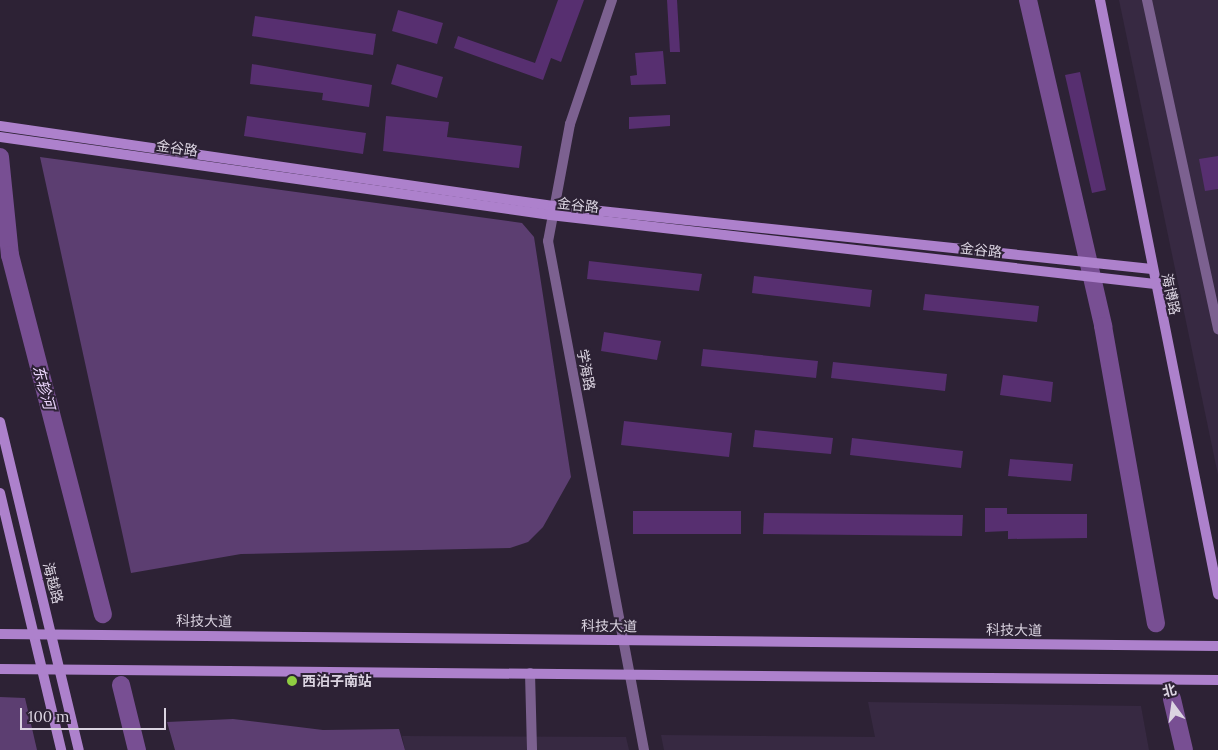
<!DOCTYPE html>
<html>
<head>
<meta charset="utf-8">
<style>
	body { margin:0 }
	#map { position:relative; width:1218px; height:750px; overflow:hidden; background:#2d2235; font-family:Lora,"Noto Sans SC",serif }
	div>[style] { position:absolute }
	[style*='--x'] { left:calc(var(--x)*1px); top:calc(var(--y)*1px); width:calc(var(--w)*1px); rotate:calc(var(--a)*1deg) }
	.built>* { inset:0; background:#372942 }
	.green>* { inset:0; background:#5c3e71 }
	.river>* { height:18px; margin:-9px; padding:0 9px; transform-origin:9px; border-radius:9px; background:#784f93 }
	.building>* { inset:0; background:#572f70 }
	.street>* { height:10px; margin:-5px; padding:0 5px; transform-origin:5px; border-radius:5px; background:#7c6190 }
	.secondary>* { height:10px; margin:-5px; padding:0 5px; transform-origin:5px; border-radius:5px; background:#ad81cc }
	.dots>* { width:14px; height:14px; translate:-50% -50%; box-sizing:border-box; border:2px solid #2d2235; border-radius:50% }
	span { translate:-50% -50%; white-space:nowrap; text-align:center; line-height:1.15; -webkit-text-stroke:4px #2d2235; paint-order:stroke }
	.street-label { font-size:14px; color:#dbd4e1 }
	.poi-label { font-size:14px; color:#dbd4e1; font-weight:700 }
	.left { translate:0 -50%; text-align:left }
	.water-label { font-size:15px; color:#ecd6fd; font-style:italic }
	.north { position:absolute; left:1148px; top:680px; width:50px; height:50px; -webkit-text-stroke:4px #2d2235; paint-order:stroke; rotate:346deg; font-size:14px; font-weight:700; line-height:20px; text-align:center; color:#dbd4e1 }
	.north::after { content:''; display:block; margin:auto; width:18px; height:22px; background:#dbd4e1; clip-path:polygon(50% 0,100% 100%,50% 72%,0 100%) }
	.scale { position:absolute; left:20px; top:708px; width:146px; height:22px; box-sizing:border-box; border:2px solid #dbd4e1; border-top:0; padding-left:6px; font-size:15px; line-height:18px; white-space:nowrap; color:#dbd4e1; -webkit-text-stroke:4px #2d2235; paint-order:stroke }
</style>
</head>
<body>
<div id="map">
	<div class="built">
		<i style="clip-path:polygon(1119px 0,1218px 0,1218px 475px)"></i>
		<i style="clip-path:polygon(868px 702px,1141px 706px,1149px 750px,664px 750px,661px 735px,875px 737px)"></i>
		<i style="clip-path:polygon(402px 736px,626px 737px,629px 750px,405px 750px)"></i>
	</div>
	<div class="green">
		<i style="clip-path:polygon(40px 157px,522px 223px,534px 237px,571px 477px,543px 527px,528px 542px,510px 548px,241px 554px,131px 573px)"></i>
		<i style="clip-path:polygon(0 697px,25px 698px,37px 750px,0 750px)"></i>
		<i style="clip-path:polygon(233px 719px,323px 730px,399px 729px,405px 750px,175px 750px,167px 722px)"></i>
	</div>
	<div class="river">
		<i style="--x:1028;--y:0;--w:335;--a:77"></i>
		<i style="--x:1103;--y:326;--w:302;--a:79.9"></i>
		<i style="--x:0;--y:157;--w:99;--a:84.2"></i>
		<i style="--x:10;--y:255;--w:371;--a:75.5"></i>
		<i style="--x:121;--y:685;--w:67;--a:76.2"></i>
		<i style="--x:1172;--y:699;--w:52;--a:76.8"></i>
	</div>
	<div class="building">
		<i style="clip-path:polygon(558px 0,584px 0,561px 62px,551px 58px,543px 80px,454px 48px,458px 36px,535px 63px)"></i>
		<i style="clip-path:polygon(667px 0,677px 0,680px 52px,670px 52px)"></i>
		<i style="clip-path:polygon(398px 10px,443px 23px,437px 44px,392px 31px)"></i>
		<i style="clip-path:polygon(255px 16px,376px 34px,373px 55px,252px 36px)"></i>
		<i style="clip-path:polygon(663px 51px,666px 84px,631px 85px,630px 76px,637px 75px,635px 53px)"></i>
		<i style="clip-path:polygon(252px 64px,372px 85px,369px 107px,322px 100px,323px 93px,250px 84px)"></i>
		<i style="clip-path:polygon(397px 64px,443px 77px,437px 98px,391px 84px)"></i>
		<i style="clip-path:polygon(1080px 72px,1106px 190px,1092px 193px,1065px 75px)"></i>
		<i style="clip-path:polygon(670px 115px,670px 126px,629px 129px,629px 117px)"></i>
		<i style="clip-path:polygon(247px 116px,366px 133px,363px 154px,244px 136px)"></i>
		<i style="clip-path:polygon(386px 116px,449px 122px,447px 137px,522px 146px,519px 168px,383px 151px)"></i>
		<i style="clip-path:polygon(1218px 156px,1218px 189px,1205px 191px,1199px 159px)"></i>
		<i style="clip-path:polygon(589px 261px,702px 274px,699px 291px,587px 279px)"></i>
		<i style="clip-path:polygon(754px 276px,872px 290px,870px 307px,752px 293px)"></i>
		<i style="clip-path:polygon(925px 294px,1039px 306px,1037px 322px,923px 310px)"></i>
		<i style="clip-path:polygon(604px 332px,661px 341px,657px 360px,601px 351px)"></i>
		<i style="clip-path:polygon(703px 349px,818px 361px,816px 378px,701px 366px)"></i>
		<i style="clip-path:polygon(833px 362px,947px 374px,945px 391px,831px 378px)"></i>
		<i style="clip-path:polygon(1003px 375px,1053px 382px,1051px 402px,1000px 395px)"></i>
		<i style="clip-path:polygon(624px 421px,732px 433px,729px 457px,621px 445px)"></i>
		<i style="clip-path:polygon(755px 430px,833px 438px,831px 454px,753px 447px)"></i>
		<i style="clip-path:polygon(852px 438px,963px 451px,961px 468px,850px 455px)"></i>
		<i style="clip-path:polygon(1010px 459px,1073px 464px,1071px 481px,1008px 476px)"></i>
		<i style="clip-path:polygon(985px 508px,1007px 508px,1007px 514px,1087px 514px,1087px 538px,1008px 539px,1008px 531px,985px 532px)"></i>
		<i style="clip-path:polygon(633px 511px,741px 511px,741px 534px,633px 534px)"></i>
		<i style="clip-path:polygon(764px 513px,963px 515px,962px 536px,763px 534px)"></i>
	</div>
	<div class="street">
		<i style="--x:612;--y:0;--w:131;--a:108.7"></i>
		<i style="--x:570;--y:124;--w:119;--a:100.6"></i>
		<i style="--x:548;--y:241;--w:518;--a:79.32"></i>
		<i style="--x:1147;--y:0;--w:337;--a:77.8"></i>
		<i style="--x:530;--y:673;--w:77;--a:88.5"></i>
	</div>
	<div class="secondary">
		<i style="--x:1100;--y:0;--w:606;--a:78.76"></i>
		<i style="--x:0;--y:126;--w:559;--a:8.23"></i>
		<i style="--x:553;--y:206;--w:602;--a:6"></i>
		<i style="--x:0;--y:137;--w:556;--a:8.07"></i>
		<i style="--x:550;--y:215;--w:609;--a:6.51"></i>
		<i style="--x:0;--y:422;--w:337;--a:76.5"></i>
		<i style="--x:0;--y:493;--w:264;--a:76.6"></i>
		<i style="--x:0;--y:634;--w:1218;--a:0.56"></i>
		<i style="--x:0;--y:669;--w:1218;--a:0.52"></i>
	</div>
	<div class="dots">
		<i style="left:292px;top:681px;background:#8fcd41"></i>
	</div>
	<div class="street-label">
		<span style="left:177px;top:148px;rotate:8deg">金谷路</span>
		<span style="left:578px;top:205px;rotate:6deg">金谷路</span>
		<span style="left:981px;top:250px;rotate:6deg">金谷路</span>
		<span style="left:1171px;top:294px;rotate:78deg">海博路</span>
		<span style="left:586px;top:370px;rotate:79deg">学海路</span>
		<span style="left:53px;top:583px;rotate:76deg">海越路</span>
		<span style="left:204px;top:621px;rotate:1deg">科技大道</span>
		<span style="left:609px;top:626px;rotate:1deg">科技大道</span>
		<span style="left:1014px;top:630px;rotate:1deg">科技大道</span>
	</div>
	<div class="poi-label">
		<span class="left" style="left:302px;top:681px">西泊子南站</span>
	</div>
	<div class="water-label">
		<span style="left:44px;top:387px;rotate:75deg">东轸河</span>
	</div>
	<div class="north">北</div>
	<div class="scale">100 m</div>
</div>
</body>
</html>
